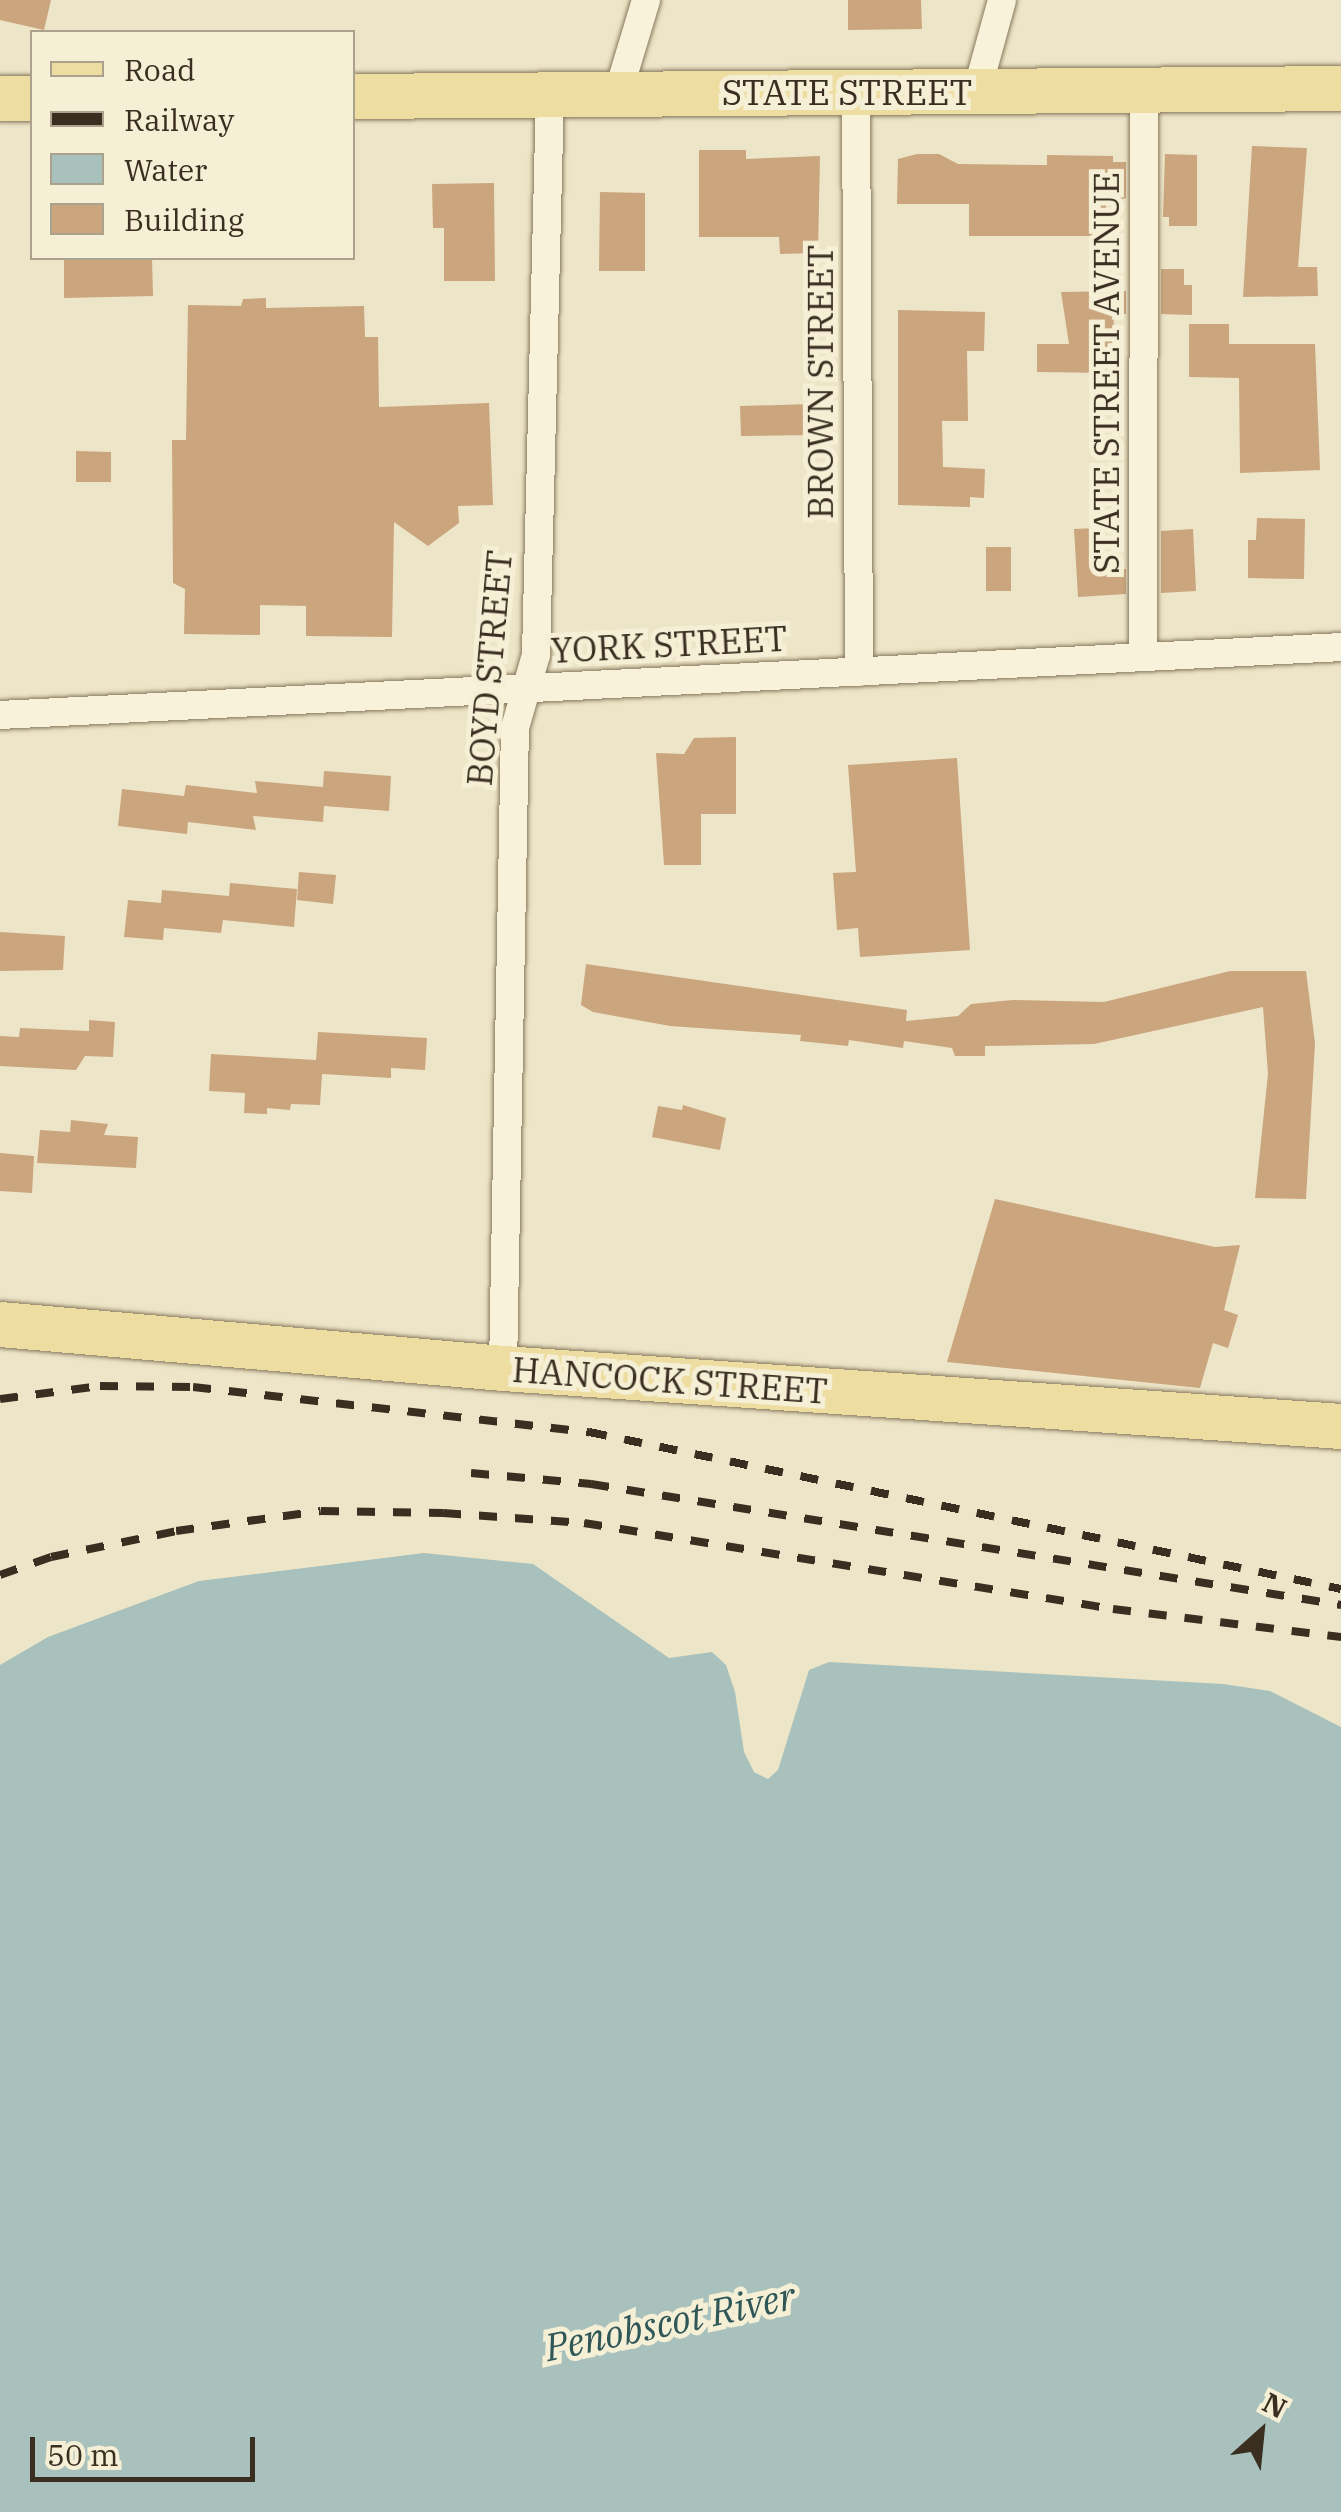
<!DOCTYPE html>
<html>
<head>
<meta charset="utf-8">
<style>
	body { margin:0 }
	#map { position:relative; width:1341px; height:2512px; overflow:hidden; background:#ede5c7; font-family:"IBM Plex Serif",serif }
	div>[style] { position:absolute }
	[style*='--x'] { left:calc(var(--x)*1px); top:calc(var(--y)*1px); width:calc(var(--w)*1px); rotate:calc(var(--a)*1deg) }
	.water>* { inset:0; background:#a8c1bc }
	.building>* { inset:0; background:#caa57e }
	.roads { filter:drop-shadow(0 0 2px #88785d) drop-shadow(0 0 2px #88785d) }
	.street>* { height:28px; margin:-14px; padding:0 14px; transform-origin:14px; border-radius:14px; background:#f8f2da }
	.primary>* { height:45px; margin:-22.5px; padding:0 22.5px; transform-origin:22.5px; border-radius:22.5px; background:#eedda1 }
	.rail>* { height:8px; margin-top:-4px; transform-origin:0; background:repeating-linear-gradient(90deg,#392e20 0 18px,transparent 0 36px) }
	span { translate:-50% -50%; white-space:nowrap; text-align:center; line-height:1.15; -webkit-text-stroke:10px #f5efd6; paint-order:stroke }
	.street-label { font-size:35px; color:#392e20 }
	.water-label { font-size:38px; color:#305758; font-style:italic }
	.legend { position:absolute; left:30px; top:30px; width:325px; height:230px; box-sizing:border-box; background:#f5efd6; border:2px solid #aaa28d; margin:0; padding:12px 18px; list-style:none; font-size:30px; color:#392e20 }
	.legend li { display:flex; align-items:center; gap:20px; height:50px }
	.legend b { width:50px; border:2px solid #aaa28d }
	.north { position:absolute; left:1211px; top:2382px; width:100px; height:100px; -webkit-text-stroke:8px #f5efd6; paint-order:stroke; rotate:27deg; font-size:28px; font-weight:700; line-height:40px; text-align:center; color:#392e20 }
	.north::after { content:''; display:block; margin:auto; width:35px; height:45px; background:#392e20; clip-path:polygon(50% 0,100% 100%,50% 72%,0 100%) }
	.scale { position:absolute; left:30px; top:2437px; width:225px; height:45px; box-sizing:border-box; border:5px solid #392e20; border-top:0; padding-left:12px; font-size:30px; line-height:35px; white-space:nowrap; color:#392e20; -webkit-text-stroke:8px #f5efd6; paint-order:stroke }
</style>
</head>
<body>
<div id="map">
	<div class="water">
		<i style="clip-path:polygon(424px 1553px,533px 1564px,669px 1658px,712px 1652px,726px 1665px,735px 1692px,744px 1752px,754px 1772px,768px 1779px,778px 1770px,809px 1670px,829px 1662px,1223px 1684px,1270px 1691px,1341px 1727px,1341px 2512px,0 2512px,0 1665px,48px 1637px,199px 1581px)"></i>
	</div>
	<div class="building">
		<i style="clip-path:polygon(0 0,51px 0,44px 30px,0 20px)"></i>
		<i style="clip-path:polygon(848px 0,921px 0,922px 29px,848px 30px)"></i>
		<i style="clip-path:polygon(1252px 146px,1307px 148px,1298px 267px,1317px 267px,1318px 296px,1243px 297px)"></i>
		<i style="clip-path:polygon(699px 150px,746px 150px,746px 159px,820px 156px,818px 253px,780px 254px,779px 237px,699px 237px)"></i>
		<i style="clip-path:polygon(917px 154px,939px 154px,958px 164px,1047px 165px,1047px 155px,1113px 156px,1113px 162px,1126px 162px,1126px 198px,1106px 204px,1105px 236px,969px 236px,969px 204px,897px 204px,898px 159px)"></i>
		<i style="clip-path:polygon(1165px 154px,1197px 155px,1197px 226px,1169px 226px,1169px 217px,1163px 217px)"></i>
		<i style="clip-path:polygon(494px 183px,495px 281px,444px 281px,444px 228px,433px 228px,432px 184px)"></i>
		<i style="clip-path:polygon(600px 192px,645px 193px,645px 271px,599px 271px)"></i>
		<i style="clip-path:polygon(64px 258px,152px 258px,153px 296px,64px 298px)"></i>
		<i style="clip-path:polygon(1161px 269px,1184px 269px,1184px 285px,1192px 285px,1192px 315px,1161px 314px)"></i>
		<i style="clip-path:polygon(1126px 291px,1126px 314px,1114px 314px,1112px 373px,1037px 372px,1037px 344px,1069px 344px,1061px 292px)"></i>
		<i style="clip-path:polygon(266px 298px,266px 308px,364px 306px,365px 337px,378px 337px,379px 407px,489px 403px,493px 505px,458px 506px,459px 523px,428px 546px,394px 522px,392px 637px,306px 636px,306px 606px,260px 605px,260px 635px,184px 634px,185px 589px,173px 583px,172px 440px,186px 440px,188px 305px,241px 306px,243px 299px)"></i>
		<i style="clip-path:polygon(898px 310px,985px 312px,984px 351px,967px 351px,968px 421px,942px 421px,943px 467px,985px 469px,984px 498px,970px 497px,970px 507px,898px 505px)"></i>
		<i style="clip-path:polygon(1189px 324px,1229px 324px,1229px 344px,1315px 344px,1320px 470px,1240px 473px,1239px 378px,1189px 377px)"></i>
		<i style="clip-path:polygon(812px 404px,813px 435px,741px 436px,740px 406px)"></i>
		<i style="clip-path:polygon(76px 451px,111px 452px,111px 482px,76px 482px)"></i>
		<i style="clip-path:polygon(1257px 518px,1305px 519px,1304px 579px,1248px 578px,1248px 540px,1256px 540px)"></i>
		<i style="clip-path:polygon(1098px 528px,1101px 570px,1126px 569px,1126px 594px,1078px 597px,1074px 529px)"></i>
		<i style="clip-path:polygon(1193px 529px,1196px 591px,1161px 593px,1161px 531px)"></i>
		<i style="clip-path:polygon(986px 547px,1011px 547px,1011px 591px,986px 591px)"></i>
		<i style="clip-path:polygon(736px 737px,736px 814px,701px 814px,701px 865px,664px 865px,656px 753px,684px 754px,694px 738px)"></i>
		<i style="clip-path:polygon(957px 758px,970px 950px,860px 957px,858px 928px,837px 930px,833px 873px,856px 872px,848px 765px)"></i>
		<i style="clip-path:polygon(324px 771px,391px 776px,389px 811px,324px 806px,323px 822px,253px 816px,256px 830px,188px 822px,187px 834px,118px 826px,122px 789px,184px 796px,186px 785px,257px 793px,255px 781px,323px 787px)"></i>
		<i style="clip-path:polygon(299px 872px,336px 875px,333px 904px,297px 900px)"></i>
		<i style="clip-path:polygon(230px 883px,297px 889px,294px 927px,223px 920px,221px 933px,164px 928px,163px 940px,124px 937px,128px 900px,161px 903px,162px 890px,229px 896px)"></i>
		<i style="clip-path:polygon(0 932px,65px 936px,63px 970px,0 971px)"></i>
		<i style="clip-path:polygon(586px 964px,907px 1010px,906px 1021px,958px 1016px,971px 1004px,1013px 1000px,1104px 1002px,1230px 971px,1306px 971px,1315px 1043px,1306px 1199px,1255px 1198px,1268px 1074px,1263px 1007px,1094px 1044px,985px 1046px,985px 1056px,955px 1056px,952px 1048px,904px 1041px,903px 1048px,849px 1040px,848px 1046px,800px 1041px,801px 1035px,670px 1026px,593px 1012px,581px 1005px)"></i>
		<i style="clip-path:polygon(89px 1020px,115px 1022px,113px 1057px,85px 1056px,76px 1070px,0 1066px,0 1036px,19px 1037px,20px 1028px,89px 1031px)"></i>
		<i style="clip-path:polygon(318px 1032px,427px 1038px,425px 1070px,391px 1068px,391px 1078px,322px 1074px,320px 1105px,291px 1104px,290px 1110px,267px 1108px,267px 1114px,244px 1113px,245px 1093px,209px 1091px,211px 1054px,316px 1060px)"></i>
		<i style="clip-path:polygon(683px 1105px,726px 1118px,720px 1150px,652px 1137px,658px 1106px,682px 1110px)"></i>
		<i style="clip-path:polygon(71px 1120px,108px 1124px,104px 1135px,138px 1137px,136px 1168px,37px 1163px,40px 1130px,70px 1132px)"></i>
		<i style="clip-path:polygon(0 1153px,34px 1156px,32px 1193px,0 1191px)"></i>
		<i style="clip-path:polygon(995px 1199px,1215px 1247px,1240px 1245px,1224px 1310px,1238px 1315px,1228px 1348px,1213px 1343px,1200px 1388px,947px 1362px)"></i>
	</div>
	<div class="roads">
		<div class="street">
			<i style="--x:977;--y:91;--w:94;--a:-74.6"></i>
			<i style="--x:856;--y:92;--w:580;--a:89.7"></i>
			<i style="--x:618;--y:93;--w:97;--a:-73.2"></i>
			<i style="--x:1143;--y:657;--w:568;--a:-89.9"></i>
			<i style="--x:0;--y:715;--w:1343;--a:-2.9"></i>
			<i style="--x:503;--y:1368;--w:640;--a:-88.93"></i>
			<i style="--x:515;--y:728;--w:76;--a:-74"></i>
			<i style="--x:536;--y:655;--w:561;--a:-88.57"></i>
		</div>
		<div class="primary">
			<i style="--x:352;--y:96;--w:989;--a:-0.46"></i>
			<i style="--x:0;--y:98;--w:32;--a:0"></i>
			<i style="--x:0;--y:1324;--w:505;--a:5"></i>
			<i style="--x:503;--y:1368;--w:840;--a:3.96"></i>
		</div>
	</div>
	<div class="rail">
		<i style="--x:0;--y:1399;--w:101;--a:-7.4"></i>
		<i style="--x:100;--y:1386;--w:93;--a:0.6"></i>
		<i style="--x:193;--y:1387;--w:399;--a:6.5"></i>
		<i style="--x:589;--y:1432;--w:768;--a:11.79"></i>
		<i style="--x:471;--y:1473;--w:121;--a:5.2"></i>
		<i style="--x:591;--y:1484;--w:760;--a:9.16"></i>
		<i style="--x:0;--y:1575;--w:54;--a:-19.4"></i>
		<i style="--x:51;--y:1557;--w:128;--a:-11.7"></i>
		<i style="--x:176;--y:1531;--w:146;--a:-7.9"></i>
		<i style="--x:321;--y:1511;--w:122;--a:0.9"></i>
		<i style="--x:443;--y:1513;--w:141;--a:4.1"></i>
		<i style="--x:584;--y:1523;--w:536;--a:9.23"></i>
		<i style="--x:1113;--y:1609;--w:230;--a:7"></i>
	</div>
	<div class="street-label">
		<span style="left:847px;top:92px">STATE STREET</span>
		<span style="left:1106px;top:373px;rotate:-90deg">STATE STREET AVENUE</span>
		<span style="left:820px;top:382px;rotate:-90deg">BROWN STREET</span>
		<span style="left:669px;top:644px;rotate:-3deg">YORK STREET</span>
		<span style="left:489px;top:668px;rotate:-85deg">BOYD STREET</span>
		<span style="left:670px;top:1380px;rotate:4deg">HANCOCK STREET</span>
	</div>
	<div class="water-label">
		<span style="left:670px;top:2321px;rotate:-12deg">Penobscot River</span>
	</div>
	<ul class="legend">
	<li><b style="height:12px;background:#eedda1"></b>Road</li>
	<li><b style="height:12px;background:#392e20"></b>Railway</li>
	<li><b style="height:28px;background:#a8c1bc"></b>Water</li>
	<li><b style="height:28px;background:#caa57e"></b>Building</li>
	</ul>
	<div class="north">N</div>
	<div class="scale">50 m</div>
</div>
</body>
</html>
